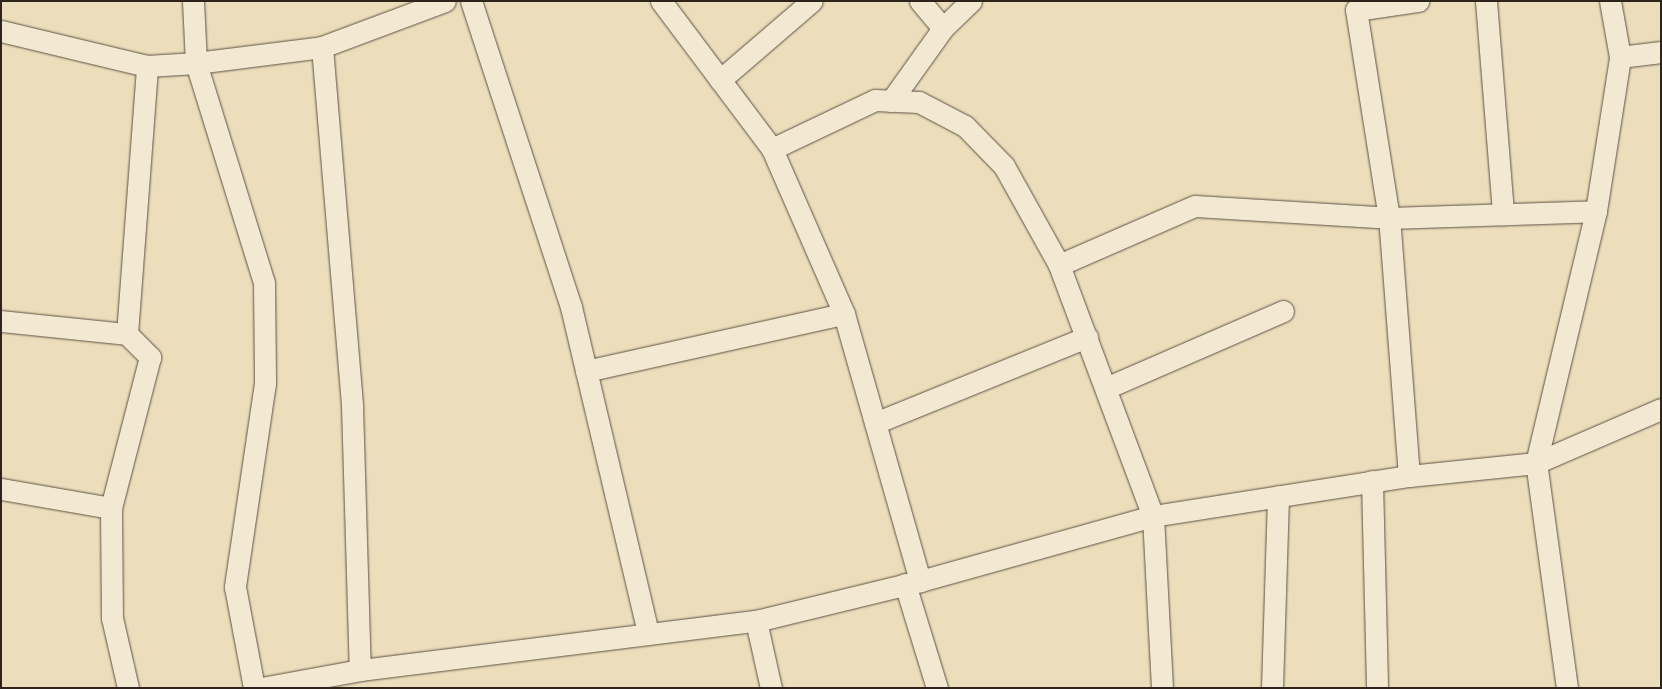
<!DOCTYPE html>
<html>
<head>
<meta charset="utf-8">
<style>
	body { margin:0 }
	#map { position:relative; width:1662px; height:689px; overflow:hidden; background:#ecddbb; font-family:"IM FELL English",serif }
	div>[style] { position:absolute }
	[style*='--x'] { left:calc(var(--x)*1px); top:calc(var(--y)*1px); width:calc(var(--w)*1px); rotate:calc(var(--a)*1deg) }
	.roads { filter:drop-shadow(0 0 1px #5e5244) drop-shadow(0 0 1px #5e5244) }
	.street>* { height:21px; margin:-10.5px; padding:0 10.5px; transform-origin:10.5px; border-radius:10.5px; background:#f3e9d3 }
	span { translate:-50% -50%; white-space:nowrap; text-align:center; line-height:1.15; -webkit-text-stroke:4px #f3e9d3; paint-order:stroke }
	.frame { position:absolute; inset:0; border:2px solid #2f241c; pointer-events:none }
</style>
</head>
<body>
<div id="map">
	<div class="roads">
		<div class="street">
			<i style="--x:193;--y:1;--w:62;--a:87.2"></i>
			<i style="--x:196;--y:63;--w:229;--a:72.8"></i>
			<i style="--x:264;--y:282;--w:101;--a:89.4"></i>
			<i style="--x:265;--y:383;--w:206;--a:98.4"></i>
			<i style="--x:235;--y:587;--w:103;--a:79.3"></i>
			<i style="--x:471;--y:1;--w:322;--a:71.9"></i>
			<i style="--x:571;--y:307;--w:336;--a:76.7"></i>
			<i style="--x:661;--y:1;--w:185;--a:53.1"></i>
			<i style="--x:772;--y:149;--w:180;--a:66.4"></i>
			<i style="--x:844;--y:314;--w:278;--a:74.1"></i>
			<i style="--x:920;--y:1;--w:35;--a:50"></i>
			<i style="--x:1486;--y:1;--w:214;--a:85.4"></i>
			<i style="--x:1;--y:31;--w:150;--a:13.5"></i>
			<i style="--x:147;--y:66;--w:49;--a:-3.5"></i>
			<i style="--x:196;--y:63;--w:127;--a:-7.2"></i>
			<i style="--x:322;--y:47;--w:131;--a:-20.5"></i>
			<i style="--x:322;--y:47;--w:360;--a:85.2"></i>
			<i style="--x:352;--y:406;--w:264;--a:88.3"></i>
			<i style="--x:1620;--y:57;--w:41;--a:-7"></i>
			<i style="--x:720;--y:80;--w:121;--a:-40.7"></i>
			<i style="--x:891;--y:101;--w:90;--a:-54.5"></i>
			<i style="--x:943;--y:28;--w:39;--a:-44"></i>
			<i style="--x:772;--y:149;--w:114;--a:-25.4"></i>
			<i style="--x:875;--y:100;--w:44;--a:2.6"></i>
			<i style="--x:919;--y:102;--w:52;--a:27.6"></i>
			<i style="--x:965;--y:126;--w:56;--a:45.7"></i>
			<i style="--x:1004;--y:166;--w:113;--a:60.9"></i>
			<i style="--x:1059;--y:265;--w:268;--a:69.5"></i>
			<i style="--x:1153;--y:516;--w:172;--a:87"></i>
			<i style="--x:1059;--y:265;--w:148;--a:-23.5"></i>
			<i style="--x:1195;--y:206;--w:194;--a:3.5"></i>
			<i style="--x:1389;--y:218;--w:207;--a:-1.9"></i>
			<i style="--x:1;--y:321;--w:127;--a:5.9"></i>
			<i style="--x:127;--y:334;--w:269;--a:-85.7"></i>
			<i style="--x:127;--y:334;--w:33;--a:45"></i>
			<i style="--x:150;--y:357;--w:156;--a:104.5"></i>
			<i style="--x:111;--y:508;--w:110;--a:89.5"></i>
			<i style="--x:112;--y:618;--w:72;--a:77.1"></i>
			<i style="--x:586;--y:371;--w:264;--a:-12.5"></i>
			<i style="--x:1106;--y:388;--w:193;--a:-23.5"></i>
			<i style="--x:875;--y:423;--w:229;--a:-22.1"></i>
			<i style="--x:1409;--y:476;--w:259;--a:-94.4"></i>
			<i style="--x:1389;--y:218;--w:211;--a:-99"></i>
			<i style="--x:1356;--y:10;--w:63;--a:-8.3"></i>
			<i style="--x:1372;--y:481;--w:207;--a:88.6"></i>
			<i style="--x:1;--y:489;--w:112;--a:9.8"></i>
			<i style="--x:905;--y:584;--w:109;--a:72.9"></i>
			<i style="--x:756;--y:621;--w:69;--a:77.4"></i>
			<i style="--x:262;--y:688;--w:100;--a:-10.4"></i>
			<i style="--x:360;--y:670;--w:399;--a:-7.1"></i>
			<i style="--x:756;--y:621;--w:169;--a:-13.7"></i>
			<i style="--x:920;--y:581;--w:242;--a:-15.6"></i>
			<i style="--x:1153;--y:516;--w:259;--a:-8.9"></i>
			<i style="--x:1409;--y:476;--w:128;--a:-5.8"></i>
			<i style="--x:1536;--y:463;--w:136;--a:-23.4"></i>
			<i style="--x:1272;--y:688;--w:192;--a:-88.2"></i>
			<i style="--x:1567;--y:688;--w:227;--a:-97.8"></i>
			<i style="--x:1536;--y:463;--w:259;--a:-76.6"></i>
			<i style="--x:1596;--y:211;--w:156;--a:-81.1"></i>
			<i style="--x:1620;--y:57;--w:57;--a:-100.1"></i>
		</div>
	</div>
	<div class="frame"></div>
</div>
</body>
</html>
